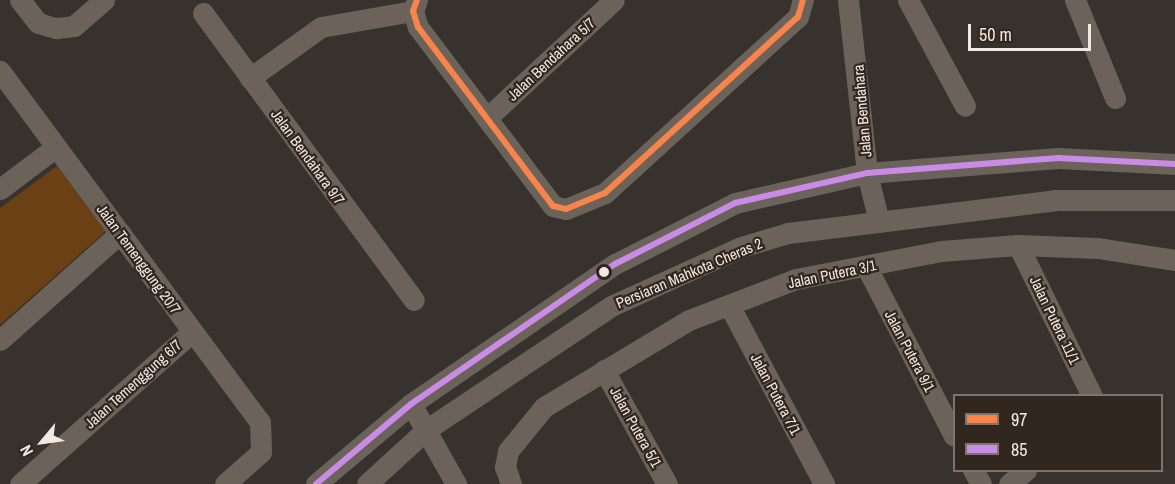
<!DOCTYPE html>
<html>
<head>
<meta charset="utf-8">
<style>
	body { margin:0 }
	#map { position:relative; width:1175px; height:484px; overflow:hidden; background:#37322d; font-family:"Archivo Narrow",sans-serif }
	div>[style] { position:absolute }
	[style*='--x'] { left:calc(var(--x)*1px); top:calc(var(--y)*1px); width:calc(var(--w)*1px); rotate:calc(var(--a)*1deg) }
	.green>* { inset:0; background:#6a4014 }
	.minor>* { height:21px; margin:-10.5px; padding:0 10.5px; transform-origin:10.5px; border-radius:10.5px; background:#6b6259 }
	.bus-1>* { height:6px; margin:-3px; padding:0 3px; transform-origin:3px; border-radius:3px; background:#f8844c }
	.bus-2>* { height:6px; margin:-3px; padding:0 3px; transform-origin:3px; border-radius:3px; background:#ca8be6 }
	.dots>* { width:16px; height:16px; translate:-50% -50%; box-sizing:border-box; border:3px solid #31271f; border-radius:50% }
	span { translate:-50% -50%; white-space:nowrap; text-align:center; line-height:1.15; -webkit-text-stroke:4.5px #31271f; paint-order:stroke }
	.street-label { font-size:15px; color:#efe8e3 }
	.legend { position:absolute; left:953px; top:394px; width:210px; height:78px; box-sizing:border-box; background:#31271f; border:2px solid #7d746d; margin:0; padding:8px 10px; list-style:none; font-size:18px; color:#efe8e3 }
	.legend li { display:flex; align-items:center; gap:12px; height:30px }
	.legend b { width:30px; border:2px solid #7d746d }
	.north { position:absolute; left:12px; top:412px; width:60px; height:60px; -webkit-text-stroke:4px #31271f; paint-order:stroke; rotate:241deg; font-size:16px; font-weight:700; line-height:24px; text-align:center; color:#efe8e3 }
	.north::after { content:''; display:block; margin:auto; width:21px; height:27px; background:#efe8e3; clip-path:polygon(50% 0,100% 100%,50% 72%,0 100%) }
	.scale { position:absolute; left:968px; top:24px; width:123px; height:27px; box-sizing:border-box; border:3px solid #efe8e3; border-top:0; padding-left:8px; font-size:18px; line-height:21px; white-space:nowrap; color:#efe8e3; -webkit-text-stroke:4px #31271f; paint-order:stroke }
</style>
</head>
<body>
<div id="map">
	<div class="green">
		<i style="clip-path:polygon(57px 166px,106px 231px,0 325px,0 208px)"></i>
	</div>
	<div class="minor">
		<i style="--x:20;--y:0;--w:29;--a:52"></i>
		<i style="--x:38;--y:23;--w:19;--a:16"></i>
		<i style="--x:56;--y:28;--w:18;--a:-6"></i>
		<i style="--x:74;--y:26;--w:40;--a:-41"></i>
		<i style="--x:417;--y:0;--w:12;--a:110"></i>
		<i style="--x:413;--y:11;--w:17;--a:73"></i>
		<i style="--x:418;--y:27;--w:224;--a:53"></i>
		<i style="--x:553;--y:206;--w:13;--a:13"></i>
		<i style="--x:566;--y:209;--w:42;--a:-22.3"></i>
		<i style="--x:605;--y:193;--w:261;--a:-42.4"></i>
		<i style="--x:798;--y:17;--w:18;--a:-74"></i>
		<i style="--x:848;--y:0;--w:174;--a:83.7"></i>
		<i style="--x:867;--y:173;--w:50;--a:76.2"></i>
		<i style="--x:908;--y:0;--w:120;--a:61.7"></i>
		<i style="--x:1075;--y:0;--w:106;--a:67.8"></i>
		<i style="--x:203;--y:13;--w:356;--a:53.7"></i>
		<i style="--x:0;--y:71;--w:437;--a:53.5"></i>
		<i style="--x:260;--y:422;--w:30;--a:88"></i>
		<i style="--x:261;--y:452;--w:48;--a:138.4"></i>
		<i style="--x:250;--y:78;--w:87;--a:-35.7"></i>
		<i style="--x:321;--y:27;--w:93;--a:-9.9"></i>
		<i style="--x:487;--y:118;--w:173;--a:-42.9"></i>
		<i style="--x:0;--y:189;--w:70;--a:-36.9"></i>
		<i style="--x:1018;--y:245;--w:168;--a:63.9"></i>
		<i style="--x:866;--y:266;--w:191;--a:62.6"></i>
		<i style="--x:729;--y:305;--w:203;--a:62"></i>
		<i style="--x:0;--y:340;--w:161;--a:-41.7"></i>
		<i style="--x:604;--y:370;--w:130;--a:61.1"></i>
		<i style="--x:411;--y:404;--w:92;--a:60.6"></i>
		<i style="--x:973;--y:470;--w:16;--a:60"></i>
		<i style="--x:20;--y:484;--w:230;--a:-41.5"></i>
		<i style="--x:316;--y:484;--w:124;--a:-40.1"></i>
		<i style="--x:411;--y:404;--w:247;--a:-34.5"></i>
		<i style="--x:615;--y:264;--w:135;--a:-26.9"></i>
		<i style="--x:735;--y:203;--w:135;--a:-12.8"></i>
		<i style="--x:867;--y:173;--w:192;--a:-4.5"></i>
		<i style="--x:1058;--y:158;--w:117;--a:2.9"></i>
		<i style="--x:367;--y:484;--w:80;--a:-42.5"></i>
		<i style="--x:426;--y:430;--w:223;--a:-33.8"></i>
		<i style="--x:611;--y:306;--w:143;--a:-24.4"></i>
		<i style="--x:741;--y:247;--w:49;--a:-16.6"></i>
		<i style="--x:788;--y:233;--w:269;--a:-7"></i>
		<i style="--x:1055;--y:200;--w:120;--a:0"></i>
		<i style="--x:511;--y:484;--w:18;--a:-109"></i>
		<i style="--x:505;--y:467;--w:16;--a:-79"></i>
		<i style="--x:508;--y:451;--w:57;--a:-50.7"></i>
		<i style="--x:544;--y:407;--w:169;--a:-31"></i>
		<i style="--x:689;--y:320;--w:115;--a:-21"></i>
		<i style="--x:796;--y:279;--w:148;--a:-10.9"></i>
		<i style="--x:941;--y:251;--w:77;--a:-4.5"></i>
		<i style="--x:1018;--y:245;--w:80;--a:2.1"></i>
		<i style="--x:1098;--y:248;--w:78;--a:8.9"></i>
		<i style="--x:1009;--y:484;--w:22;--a:-39"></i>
	</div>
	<div class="bus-1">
		<i style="--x:417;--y:0;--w:12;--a:110"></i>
		<i style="--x:413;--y:11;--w:17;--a:73"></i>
		<i style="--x:418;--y:27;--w:224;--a:53"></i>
		<i style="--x:553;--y:206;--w:13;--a:13"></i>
		<i style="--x:566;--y:209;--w:42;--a:-22.3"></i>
		<i style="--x:605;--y:193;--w:261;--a:-42.4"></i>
		<i style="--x:798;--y:17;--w:18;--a:-74"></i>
	</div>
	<div class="bus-2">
		<i style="--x:316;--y:484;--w:124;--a:-40.1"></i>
		<i style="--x:411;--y:404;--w:247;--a:-34.5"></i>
		<i style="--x:615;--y:264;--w:135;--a:-26.9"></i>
		<i style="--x:735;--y:203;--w:135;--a:-12.8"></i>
		<i style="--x:867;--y:173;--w:192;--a:-4.5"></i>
		<i style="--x:1058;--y:158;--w:117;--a:2.9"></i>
	</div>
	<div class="dots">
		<i style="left:604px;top:272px;background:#efe8e3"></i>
	</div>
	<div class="street-label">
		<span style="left:551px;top:59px;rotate:-43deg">Jalan Bendahara 5/7</span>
		<span style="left:862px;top:111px;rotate:-95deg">Jalan Bendahara</span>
		<span style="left:308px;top:157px;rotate:54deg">Jalan Bendahara 9/7</span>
		<span style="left:139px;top:259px;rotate:54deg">Jalan Temenggung 20/7</span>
		<span style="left:689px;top:273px;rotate:-23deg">Persiaran Mahkota Cheras 2</span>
		<span style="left:832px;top:274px;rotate:-12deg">Jalan Putera 3/1</span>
		<span style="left:1055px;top:320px;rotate:64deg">Jalan Putera 11/1</span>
		<span style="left:910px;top:351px;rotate:62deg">Jalan Putera 9/1</span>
		<span style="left:133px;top:384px;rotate:-42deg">Jalan Temenggung 6/7</span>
		<span style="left:776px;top:394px;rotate:62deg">Jalan Putera 7/1</span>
		<span style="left:636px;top:427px;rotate:61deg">Jalan Putera 5/1</span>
	</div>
	<ul class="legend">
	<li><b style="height:8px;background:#f8844c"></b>97</li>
	<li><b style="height:8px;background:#ca8be6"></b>85</li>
	</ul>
	<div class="north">N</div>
	<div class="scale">50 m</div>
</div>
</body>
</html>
